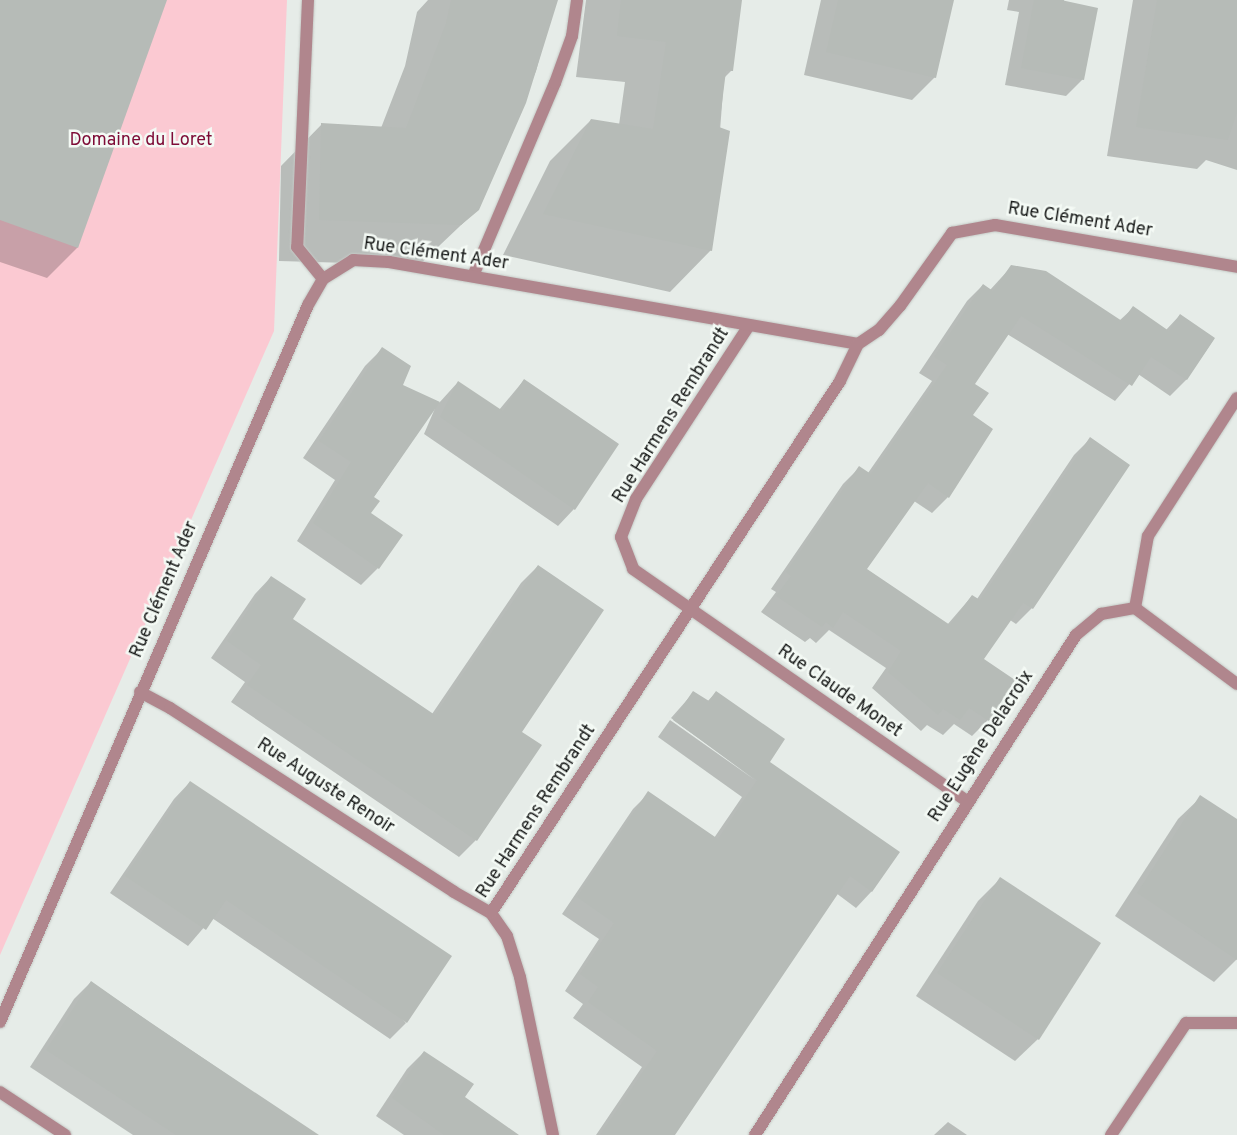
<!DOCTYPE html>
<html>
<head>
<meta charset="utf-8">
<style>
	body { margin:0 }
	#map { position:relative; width:1237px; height:1135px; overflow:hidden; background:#e6ece8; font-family:Overpass,sans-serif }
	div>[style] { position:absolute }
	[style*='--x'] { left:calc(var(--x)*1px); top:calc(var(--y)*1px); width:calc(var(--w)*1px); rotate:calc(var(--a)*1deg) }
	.green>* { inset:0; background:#fbc9d2 }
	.shadow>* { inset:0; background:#0003 }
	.building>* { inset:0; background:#b6bbb7 }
	.roads { filter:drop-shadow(0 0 1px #c5cac6) drop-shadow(0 0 1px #c5cac6) }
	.minor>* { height:12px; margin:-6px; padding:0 6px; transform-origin:6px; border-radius:6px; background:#b0868d }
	span { translate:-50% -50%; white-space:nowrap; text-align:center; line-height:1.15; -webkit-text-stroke:5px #f4faf5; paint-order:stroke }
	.park-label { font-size:18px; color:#7e0c37 }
	.street-label { font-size:18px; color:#151716 }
</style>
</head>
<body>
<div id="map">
	<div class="green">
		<i style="clip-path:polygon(0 0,287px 0,274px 331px,0 955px)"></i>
	</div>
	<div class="shadow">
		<i style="clip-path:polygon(0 0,166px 0,77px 248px,47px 278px,0 262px)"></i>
		<i style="clip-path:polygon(428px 0,555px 0,536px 71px,478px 209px,419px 265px,279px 261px,281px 166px,322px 124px,381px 128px,405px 66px,417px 12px)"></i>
		<i style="clip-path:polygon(586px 0,741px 0,732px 70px,724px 78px,711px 250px,670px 292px,503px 255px,550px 161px,591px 120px,619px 125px,625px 82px,576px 77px)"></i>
		<i style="clip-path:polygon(821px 0,952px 0,935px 77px,912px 100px,804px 75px)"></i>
		<i style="clip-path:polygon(1009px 0,1064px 0,1083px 79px,1066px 96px,1005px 85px,1019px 12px,1007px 10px)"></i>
		<i style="clip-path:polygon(1133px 0,1237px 0,1237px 170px,1206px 160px,1197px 169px,1107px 156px)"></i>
		<i style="clip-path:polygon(1011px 267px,1119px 321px,1133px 308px,1166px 330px,1180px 315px,1214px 339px,1186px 380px,1170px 396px,1138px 374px,1115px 401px,1007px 334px,973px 384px,972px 416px,948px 497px,932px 513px,914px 501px,866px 569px,947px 625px,972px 596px,977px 599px,1074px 455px,1090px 439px,1032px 608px,1016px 624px,1010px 620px,982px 659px,988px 720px,972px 736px,954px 724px,943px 735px,927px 725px,921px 731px,872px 688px,886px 668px,829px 630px,816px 643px,810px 638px,805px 642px,761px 612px,776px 592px,771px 589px,843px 484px,859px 468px,868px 473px,932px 381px,919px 373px,967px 301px,983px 285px,990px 290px)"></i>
		<i style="clip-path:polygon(382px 349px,401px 385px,439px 403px,458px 382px,499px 410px,524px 380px,574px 509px,558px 526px,424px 434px,436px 406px,373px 498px,369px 513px,378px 568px,361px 585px,297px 541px,335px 480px,303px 458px,365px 366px)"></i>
		<i style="clip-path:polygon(538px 566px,520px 732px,476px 840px,459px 857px,231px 702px,245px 682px,211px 658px,255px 594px,271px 577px,291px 620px,432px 714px,521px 583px)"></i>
		<i style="clip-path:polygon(694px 692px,707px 702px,716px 692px,768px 762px,898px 852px,871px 892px,856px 908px,836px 893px,658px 1135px,596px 1135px,642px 1067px,573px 1018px,583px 1004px,565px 991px,599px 939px,562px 914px,633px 809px,649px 793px,714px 838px,742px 797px,658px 737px,670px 720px,755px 780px,671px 718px)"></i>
		<i style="clip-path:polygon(190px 782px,406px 1023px,390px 1039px,212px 918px,188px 946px,110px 893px,174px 799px)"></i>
		<i style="clip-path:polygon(1201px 797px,1237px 821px,1237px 959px,1214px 982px,1115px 916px,1178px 819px)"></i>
		<i style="clip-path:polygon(1000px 879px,1038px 1039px,1015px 1061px,916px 996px,978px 901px)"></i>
		<i style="clip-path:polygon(91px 982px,316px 1135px,133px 1135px,30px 1067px,74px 999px)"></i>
		<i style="clip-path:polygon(424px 1052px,463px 1097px,486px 1135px,404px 1135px,376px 1116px,407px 1069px)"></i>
		<i style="clip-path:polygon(948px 1122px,967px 1135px,934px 1135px)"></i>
	</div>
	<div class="building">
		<i style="clip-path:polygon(0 0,167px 0,78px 248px,0 220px)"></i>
		<i style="clip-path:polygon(451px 0,558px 0,526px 103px,479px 210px,461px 225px,319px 220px,321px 123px,406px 128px,446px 23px)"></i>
		<i style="clip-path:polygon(621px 0,742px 0,733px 71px,726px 71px,719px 127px,730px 131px,712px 251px,543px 214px,591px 119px,653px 129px,666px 42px,617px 36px)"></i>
		<i style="clip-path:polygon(838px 0,954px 0,936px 78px,826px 52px)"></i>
		<i style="clip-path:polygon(1034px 0,1061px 0,1098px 8px,1084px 80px,1021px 68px)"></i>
		<i style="clip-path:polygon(1157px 0,1237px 0,1237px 113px,1228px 140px,1136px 127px)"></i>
		<i style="clip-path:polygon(1011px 265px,1046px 271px,1122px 321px,1133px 306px,1169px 331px,1180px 314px,1215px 338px,1187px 380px,1151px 357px,1132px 386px,1021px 316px,975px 384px,989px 393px,973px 415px,993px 429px,949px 498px,928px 483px,867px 569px,950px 625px,972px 595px,980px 600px,1090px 437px,1130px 465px,1033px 609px,1023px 603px,984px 659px,1015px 680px,989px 721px,969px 708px,960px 720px,943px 709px,938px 715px,888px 672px,901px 651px,843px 612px,833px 628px,826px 622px,822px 627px,776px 596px,791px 576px,786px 572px,859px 466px,871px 474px,947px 365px,934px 357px,983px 284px,993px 291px)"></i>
		<i style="clip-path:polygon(382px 347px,411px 366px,403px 385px,440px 402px,374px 497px,380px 501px,371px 513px,403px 535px,379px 569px,313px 523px,351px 462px,319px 441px)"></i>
		<i style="clip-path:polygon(524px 379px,619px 444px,575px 510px,440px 417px,458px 381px,503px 411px)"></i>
		<i style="clip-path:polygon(538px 565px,604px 610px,522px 732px,542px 745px,477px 841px,247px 685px,261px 665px,227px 641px,271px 576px,306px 599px,293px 619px,435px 715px)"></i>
		<i style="clip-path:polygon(693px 691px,709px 701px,716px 691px,785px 739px,770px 762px,900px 852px,872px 892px,850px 876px,675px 1135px,600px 1135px,657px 1051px,588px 1002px,598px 987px,580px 974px,614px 923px,577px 897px,648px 791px,718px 839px,757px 780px,673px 720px)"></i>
		<i style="clip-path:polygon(190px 781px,452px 956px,407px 1023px,226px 900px,206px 930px,125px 876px)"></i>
		<i style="clip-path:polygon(1200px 795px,1237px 819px,1237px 960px,1137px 893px)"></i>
		<i style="clip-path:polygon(1000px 877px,1101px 943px,1039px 1040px,937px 973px)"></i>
		<i style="clip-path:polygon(91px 981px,152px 1024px,319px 1135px,176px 1135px,46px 1050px)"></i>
		<i style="clip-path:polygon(424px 1051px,474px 1084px,465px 1097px,519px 1135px,444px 1135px,392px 1098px)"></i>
	</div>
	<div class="roads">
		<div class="minor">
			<i style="--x:308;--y:0;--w:247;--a:92.5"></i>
			<i style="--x:297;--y:247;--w:41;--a:50.9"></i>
			<i style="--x:473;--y:276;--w:210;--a:-67"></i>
			<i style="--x:555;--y:83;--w:50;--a:-70.1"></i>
			<i style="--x:572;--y:36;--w:36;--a:-82"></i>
			<i style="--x:748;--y:327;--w:205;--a:123.1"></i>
			<i style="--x:636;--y:499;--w:41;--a:111.5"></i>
			<i style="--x:621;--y:537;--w:34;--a:69"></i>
			<i style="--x:633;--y:569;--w:407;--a:34.8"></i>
			<i style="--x:1135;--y:608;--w:127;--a:36.7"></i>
			<i style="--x:140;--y:692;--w:34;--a:28"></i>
			<i style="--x:170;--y:708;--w:338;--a:32.9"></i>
			<i style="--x:454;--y:892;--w:43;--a:29.6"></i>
			<i style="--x:0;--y:1022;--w:780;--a:-66.75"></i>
			<i style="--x:308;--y:305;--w:30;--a:-60"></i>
			<i style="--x:323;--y:279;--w:36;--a:-32"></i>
			<i style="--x:353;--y:260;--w:36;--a:3"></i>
			<i style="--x:389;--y:262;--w:476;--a:9.9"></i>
			<i style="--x:858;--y:344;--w:25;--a:-34"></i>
			<i style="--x:879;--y:330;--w:32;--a:-49"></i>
			<i style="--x:900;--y:306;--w:90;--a:-54.5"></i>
			<i style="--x:952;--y:233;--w:44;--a:-10.5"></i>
			<i style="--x:995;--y:225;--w:246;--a:9.8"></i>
			<i style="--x:0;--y:1092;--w:78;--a:33.5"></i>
			<i style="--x:553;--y:1135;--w:161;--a:-101.8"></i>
			<i style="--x:520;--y:977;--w:43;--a:-107.6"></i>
			<i style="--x:507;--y:936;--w:28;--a:-125"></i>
			<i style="--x:491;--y:913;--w:636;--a:-56.73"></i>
			<i style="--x:840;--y:381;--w:41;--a:-64.1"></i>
			<i style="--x:755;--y:1135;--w:594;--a:-57.3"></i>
			<i style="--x:1076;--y:635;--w:33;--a:-40"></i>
			<i style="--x:1101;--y:614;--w:35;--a:-10"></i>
			<i style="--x:1135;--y:608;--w:73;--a:-79.8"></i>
			<i style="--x:1148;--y:536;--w:164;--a:-57.2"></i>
			<i style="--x:1111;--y:1135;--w:135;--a:-56.2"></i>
			<i style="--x:1186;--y:1023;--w:51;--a:0"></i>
		</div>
	</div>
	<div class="park-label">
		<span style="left:141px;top:141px">Domaine du Loret</span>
	</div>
	<div class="street-label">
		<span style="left:1080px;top:221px;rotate:9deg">Rue Clément Ader</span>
		<span style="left:436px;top:255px;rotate:8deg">Rue Clément Ader</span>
		<span style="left:672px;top:416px;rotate:-58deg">Rue Harmens Rembrandt</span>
		<span style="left:165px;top:590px;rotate:-67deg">Rue Clément Ader</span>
		<span style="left:839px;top:692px;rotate:35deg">Rue Claude Monet</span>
		<span style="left:982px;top:747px;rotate:-57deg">Rue Eugène Delacroix</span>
		<span style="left:325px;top:787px;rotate:33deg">Rue Auguste Renoir</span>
		<span style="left:537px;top:812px;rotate:-57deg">Rue Harmens Rembrandt</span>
	</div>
</div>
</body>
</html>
